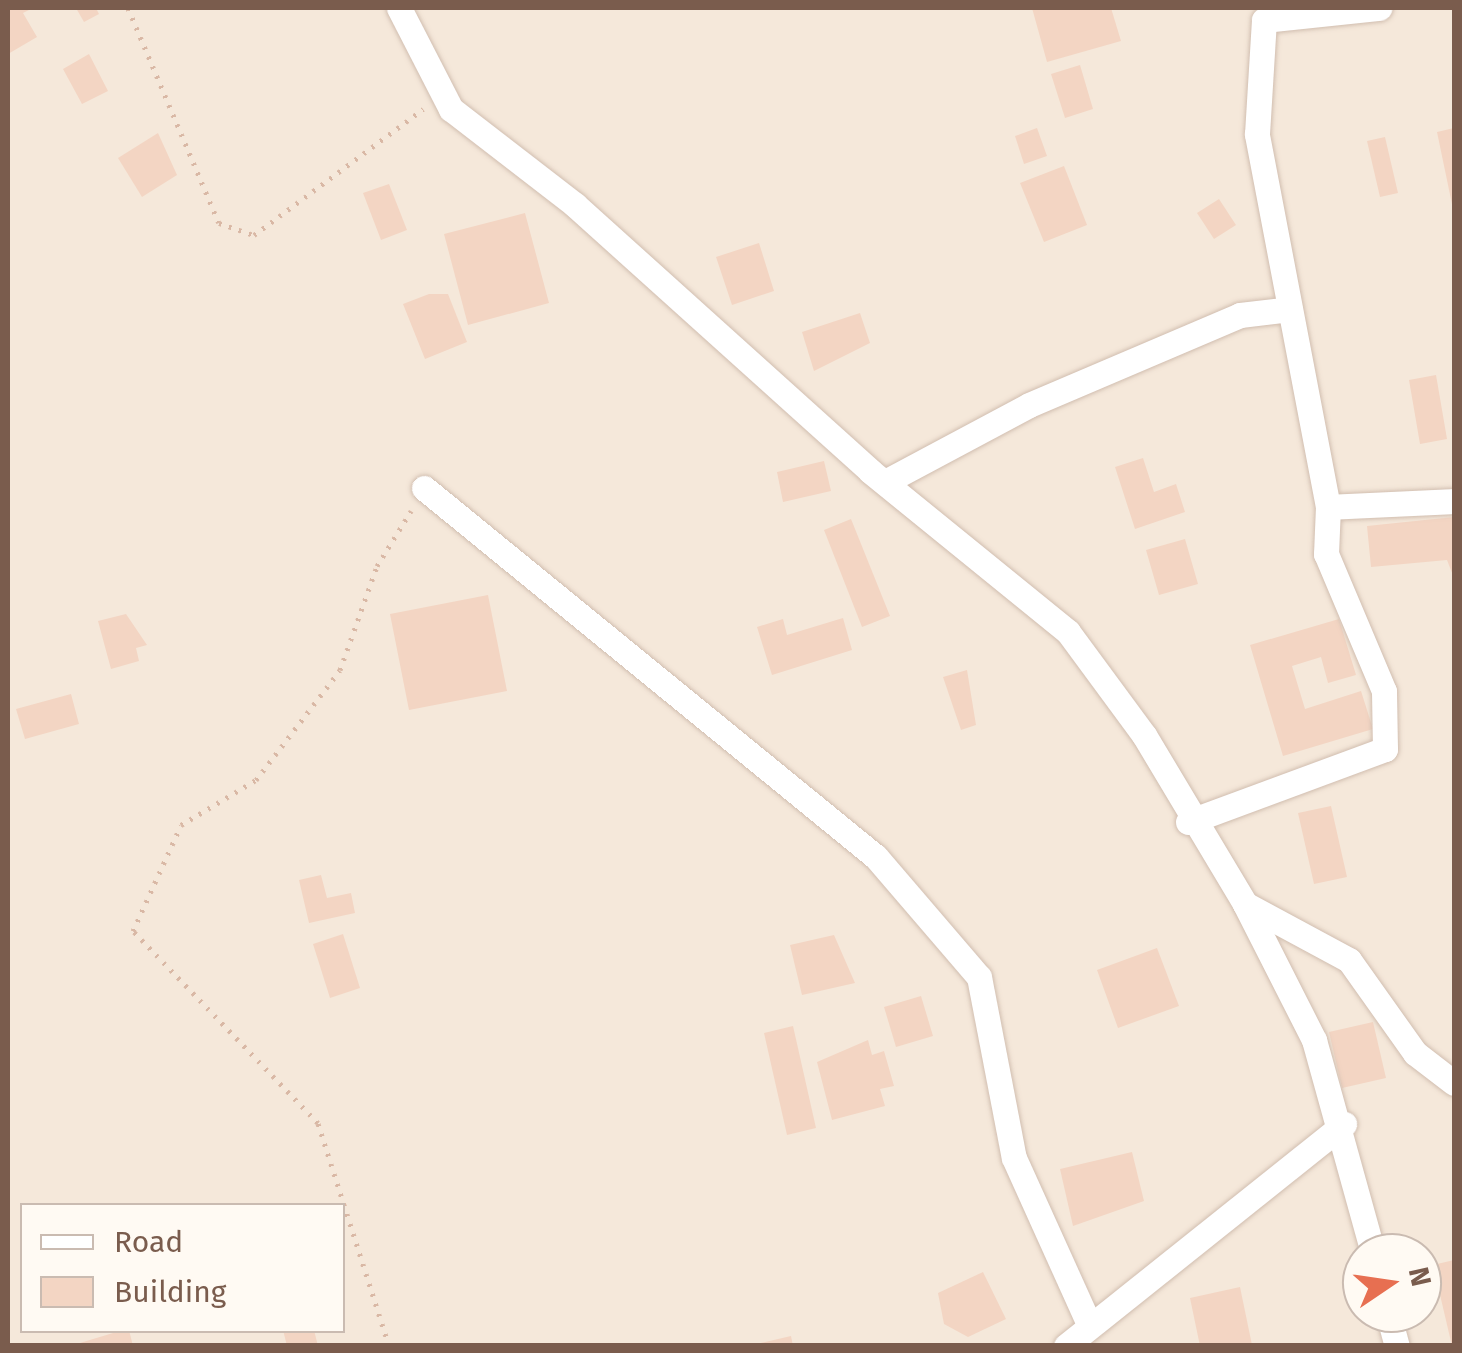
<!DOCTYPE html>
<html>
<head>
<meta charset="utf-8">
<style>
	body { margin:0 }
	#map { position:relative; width:1462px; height:1353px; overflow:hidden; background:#fdf6ec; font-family:"Fira Sans",sans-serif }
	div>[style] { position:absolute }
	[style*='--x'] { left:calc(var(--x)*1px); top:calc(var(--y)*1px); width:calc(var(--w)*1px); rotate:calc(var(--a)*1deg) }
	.residential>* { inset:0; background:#f5e8da }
	.building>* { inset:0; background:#f3d5c3 }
	.path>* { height:5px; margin-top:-2.5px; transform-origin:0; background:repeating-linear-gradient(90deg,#d9b8a5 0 2.5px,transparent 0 10.5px) }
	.roads { filter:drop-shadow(0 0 2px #d1beb0) drop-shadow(0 0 2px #d1beb0) }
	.minor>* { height:25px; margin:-12.5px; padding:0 12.5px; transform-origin:12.5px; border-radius:12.5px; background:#fff }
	span { translate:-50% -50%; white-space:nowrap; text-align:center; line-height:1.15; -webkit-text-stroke:8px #fffaf3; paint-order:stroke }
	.frame { position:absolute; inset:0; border:10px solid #7a5c4d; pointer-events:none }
	.legend { position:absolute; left:20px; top:1203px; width:325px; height:130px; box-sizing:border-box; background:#fffaf3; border:2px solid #cabbb1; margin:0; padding:12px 18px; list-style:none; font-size:30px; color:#7a5c4d }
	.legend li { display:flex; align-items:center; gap:20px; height:50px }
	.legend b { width:50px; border:2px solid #cabbb1 }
	.north { position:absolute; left:1342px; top:1233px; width:100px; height:100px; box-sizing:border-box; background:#fffaf3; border:2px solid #cabbb1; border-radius:50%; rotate:77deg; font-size:28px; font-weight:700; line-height:40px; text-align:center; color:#7a5c4d }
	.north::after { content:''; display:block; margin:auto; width:35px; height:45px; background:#e76f51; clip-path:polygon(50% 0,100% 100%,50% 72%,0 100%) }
</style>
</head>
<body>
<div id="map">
	<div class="residential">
		<i style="clip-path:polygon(evenodd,8px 8px,1454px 8px,1454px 1345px,8px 1346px,8px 8px,22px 1206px,342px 1206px,342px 1330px,22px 1330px,22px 1206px,8px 8px,1362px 1253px,1422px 1253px,1422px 1313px,1362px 1313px,1362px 1253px)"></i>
	</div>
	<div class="building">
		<i style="clip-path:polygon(8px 8px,33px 8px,23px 13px,37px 37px,8px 54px)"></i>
		<i style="clip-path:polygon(76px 8px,96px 8px,99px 14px,84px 22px)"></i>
		<i style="clip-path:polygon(1032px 8px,1111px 8px,1121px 41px,1047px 62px)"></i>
		<i style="clip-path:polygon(89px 54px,108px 91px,82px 104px,63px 69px)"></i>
		<i style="clip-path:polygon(1080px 65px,1093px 109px,1065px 118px,1051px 74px)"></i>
		<i style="clip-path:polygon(1037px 128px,1047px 156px,1024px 164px,1015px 136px)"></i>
		<i style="clip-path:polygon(1454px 128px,1454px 209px,1453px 209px,1437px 132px)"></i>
		<i style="clip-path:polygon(158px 133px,177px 175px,142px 197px,118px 158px)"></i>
		<i style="clip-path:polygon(1385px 137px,1398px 193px,1380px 197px,1367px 141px)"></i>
		<i style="clip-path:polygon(1064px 166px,1087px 225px,1044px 242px,1020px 183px)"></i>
		<i style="clip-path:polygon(389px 184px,407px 230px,381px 240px,363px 193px)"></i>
		<i style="clip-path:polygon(1219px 199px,1236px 225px,1214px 239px,1197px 213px)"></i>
		<i style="clip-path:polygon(525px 213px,549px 303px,468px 325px,444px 234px)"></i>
		<i style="clip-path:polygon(759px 243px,774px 291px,732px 305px,716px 257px)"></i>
		<i style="clip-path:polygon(429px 294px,448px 294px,467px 342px,425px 359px,403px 304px)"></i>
		<i style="clip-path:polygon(860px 313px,870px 343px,814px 371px,802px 332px)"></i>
		<i style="clip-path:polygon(1436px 375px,1447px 439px,1420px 444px,1409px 380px)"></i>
		<i style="clip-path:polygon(1143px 458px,1154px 492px,1176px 484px,1185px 512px,1135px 529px,1115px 467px)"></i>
		<i style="clip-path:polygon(824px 461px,831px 491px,783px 502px,777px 472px)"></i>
		<i style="clip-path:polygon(1454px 517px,1454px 578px,1447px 560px,1371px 567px,1367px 526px)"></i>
		<i style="clip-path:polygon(851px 519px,890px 616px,862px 627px,824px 530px)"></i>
		<i style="clip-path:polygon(1185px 539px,1198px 584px,1159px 595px,1146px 550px)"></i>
		<i style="clip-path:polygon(488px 595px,507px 691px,409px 710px,390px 614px)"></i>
		<i style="clip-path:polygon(126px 614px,147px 645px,136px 648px,139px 661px,111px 669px,98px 621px)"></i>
		<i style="clip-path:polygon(843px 618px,852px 650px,772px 675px,757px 627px,783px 619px,787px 635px)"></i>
		<i style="clip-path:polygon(1339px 619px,1356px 675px,1328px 683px,1321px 657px,1292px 666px,1305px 709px,1361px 691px,1373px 729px,1283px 756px,1250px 645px)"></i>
		<i style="clip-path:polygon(967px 670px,976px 725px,961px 730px,943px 677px)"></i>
		<i style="clip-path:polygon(71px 694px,79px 724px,25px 739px,16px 709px)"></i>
		<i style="clip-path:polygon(1331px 806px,1347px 877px,1314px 884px,1298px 813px)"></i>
		<i style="clip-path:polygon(321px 875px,327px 898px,351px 893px,355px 913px,309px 923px,299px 880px)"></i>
		<i style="clip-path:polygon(343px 934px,360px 988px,330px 998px,313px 944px)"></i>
		<i style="clip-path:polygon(834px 935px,855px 983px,802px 995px,790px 945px)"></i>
		<i style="clip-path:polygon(1157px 948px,1179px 1006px,1118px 1028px,1097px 970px)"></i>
		<i style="clip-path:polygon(921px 996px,933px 1036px,896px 1047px,884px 1007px)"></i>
		<i style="clip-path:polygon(1373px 1022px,1386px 1078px,1342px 1088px,1329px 1032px)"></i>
		<i style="clip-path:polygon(793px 1026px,816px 1128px,787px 1135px,764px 1033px)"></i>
		<i style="clip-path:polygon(868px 1040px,872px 1055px,884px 1051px,894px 1086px,880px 1089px,885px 1106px,832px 1120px,817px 1062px)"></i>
		<i style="clip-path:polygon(1132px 1152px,1144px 1201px,1073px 1226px,1060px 1169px)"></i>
		<i style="clip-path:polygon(1454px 1260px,1454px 1346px,1452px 1346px,1433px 1265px)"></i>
		<i style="clip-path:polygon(983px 1272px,1006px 1319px,968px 1337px,944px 1324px,938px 1293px)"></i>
		<i style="clip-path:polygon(1240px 1287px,1252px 1345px,1200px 1346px,1190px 1298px)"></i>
		<i style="clip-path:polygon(129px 1330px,133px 1346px,70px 1346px,123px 1330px)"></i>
		<i style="clip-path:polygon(283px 1330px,314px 1330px,318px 1346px,287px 1346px)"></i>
		<i style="clip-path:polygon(791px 1336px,793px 1346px,756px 1346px,756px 1344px)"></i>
	</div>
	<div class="path">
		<i style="--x:128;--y:8;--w:233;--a:67.1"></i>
		<i style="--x:219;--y:223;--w:37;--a:19"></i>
		<i style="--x:254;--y:235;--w:211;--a:-36.7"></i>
		<i style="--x:389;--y:1346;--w:234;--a:-107.7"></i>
		<i style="--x:318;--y:1123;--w:267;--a:-133.9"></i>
		<i style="--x:133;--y:931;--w:116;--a:-65.6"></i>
		<i style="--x:181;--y:825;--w:87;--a:-31"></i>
		<i style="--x:256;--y:780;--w:138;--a:-52.6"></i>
		<i style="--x:340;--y:670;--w:110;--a:-70.4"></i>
		<i style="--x:377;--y:566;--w:65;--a:-58.3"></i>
	</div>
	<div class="roads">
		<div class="minor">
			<i style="--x:399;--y:8;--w:114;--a:62.8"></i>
			<i style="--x:451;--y:109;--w:157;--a:37.7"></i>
			<i style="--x:575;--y:205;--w:397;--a:42"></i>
			<i style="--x:870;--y:471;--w:255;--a:39.1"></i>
			<i style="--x:1068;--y:632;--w:128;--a:53.6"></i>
			<i style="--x:1144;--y:735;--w:197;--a:59.1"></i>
			<i style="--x:1245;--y:904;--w:118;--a:28.3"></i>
			<i style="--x:1349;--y:960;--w:114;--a:54.6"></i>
			<i style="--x:1415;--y:1053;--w:49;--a:37.6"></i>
			<i style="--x:885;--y:482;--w:163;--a:-28.1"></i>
			<i style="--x:1029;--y:405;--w:229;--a:-23.1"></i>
			<i style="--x:1240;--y:315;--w:50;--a:-6.8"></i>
			<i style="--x:424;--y:488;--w:583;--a:39.23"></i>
			<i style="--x:876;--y:857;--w:158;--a:49.4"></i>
			<i style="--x:979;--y:977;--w:184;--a:79.1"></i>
			<i style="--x:1014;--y:1158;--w:182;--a:65.7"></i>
			<i style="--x:1328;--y:507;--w:126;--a:-2.7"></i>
			<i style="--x:1188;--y:822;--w:210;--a:-20.3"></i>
			<i style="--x:1385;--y:749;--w:58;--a:-91"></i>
			<i style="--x:1384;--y:691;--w:149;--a:-112.9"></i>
			<i style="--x:1326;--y:554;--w:47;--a:-87.6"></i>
			<i style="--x:1328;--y:507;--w:380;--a:-100.8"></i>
			<i style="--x:1257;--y:134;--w:114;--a:-86.5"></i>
			<i style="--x:1264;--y:20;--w:116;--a:-6"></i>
			<i style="--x:1245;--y:904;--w:153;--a:63.1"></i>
			<i style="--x:1314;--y:1040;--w:221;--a:74.5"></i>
			<i style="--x:1388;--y:1313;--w:34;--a:75"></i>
			<i style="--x:1066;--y:1346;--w:356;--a:-38.6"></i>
		</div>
	</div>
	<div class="frame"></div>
	<ul class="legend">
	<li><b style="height:12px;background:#fff"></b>Road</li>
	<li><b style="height:28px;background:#f3d5c3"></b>Building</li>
	</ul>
	<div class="north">N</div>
</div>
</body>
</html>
